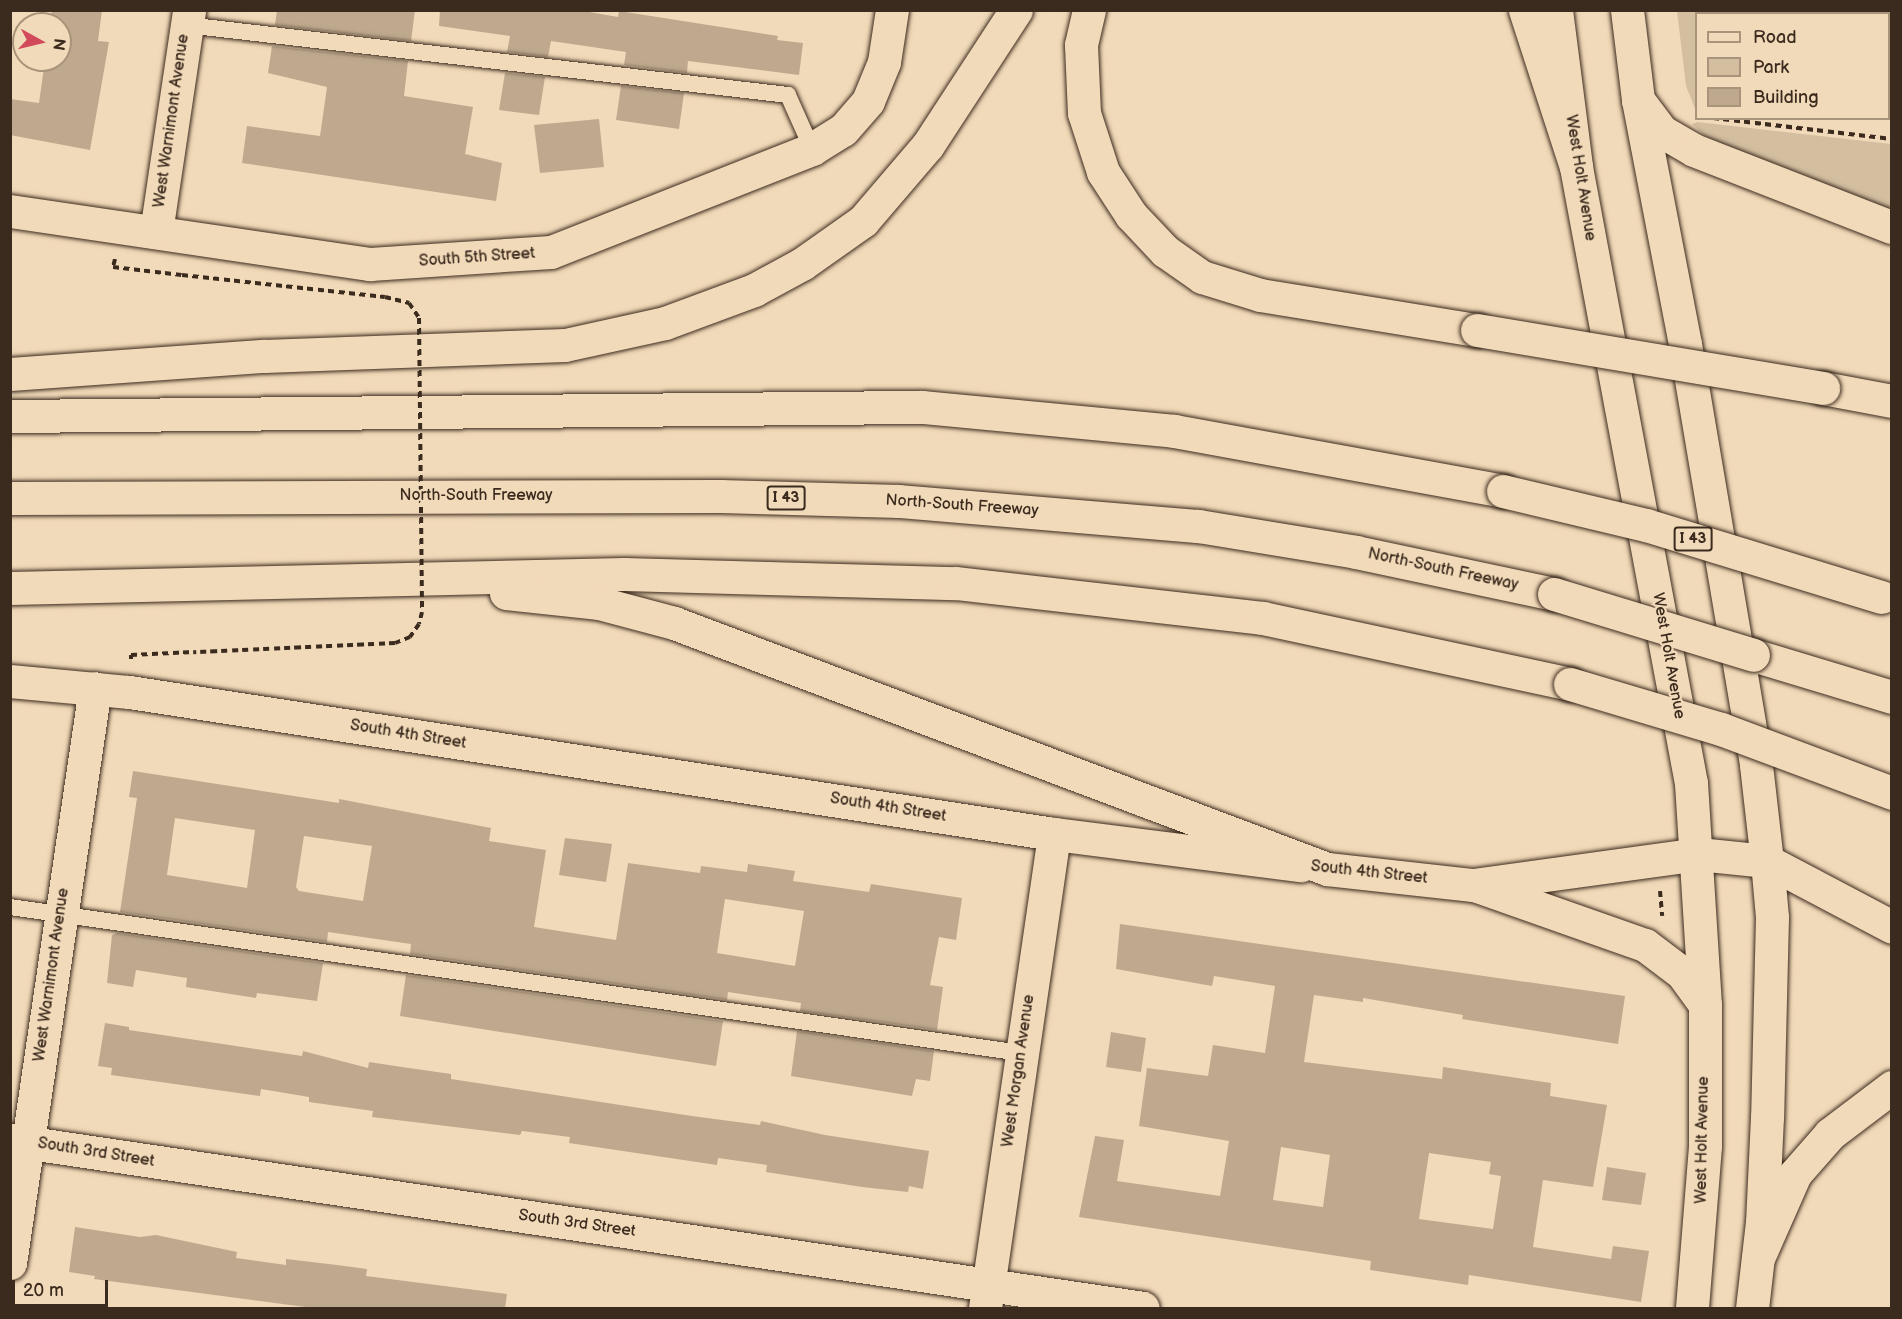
<!DOCTYPE html>
<html>
<head>
<meta charset="utf-8">
<style>
	body { margin:0 }
	#map { position:relative; width:1902px; height:1319px; overflow:hidden; background:#f1dab9; font-family:"Balsamiq Sans",sans-serif }
	div>[style] { position:absolute }
	[style*='--x'] { left:calc(var(--x)*1px); top:calc(var(--y)*1px); width:calc(var(--w)*1px); rotate:calc(var(--a)*1deg) }
	.green>* { inset:0; background:#d3bea0 }
	.building>* { inset:0; background:#bfa98e }
	.path>* { height:4px; margin-top:-2px; transform-origin:0; background:repeating-linear-gradient(90deg,#3b2a1e 0 6px,transparent 0 10.5px) }
	.roads { filter:drop-shadow(0 0 2px #3b2a1e) drop-shadow(0 0 2px #3b2a1e) }
	.service>* { height:16px; margin:-8px; padding:0 8px; transform-origin:8px; border-radius:8px; background:#f1dab9 }
	.minor>* { height:33px; margin:-16.5px; padding:0 16.5px; transform-origin:16.5px; border-radius:16.5px; background:#f1dab9 }
	.tertiary>* { height:33px; margin:-16.5px; padding:0 16.5px; transform-origin:16.5px; border-radius:16.5px; background:#f1dab9 }
	.motorway>* { height:33px; margin:-16.5px; padding:0 16.5px; transform-origin:16.5px; border-radius:16.5px; background:#f1dab9 }
	.path-bridge>* { height:4px; margin-top:-2px; transform-origin:0; background:repeating-linear-gradient(90deg,#3b2a1e 0 6px,transparent 0 10.5px) }
	.bridges { filter:drop-shadow(0 0 2px #3b2a1e) drop-shadow(0 0 2px #3b2a1e) }
	.motorway-bridge>* { height:33px; margin:-16.5px; padding:0 16.5px; transform-origin:16.5px; border-radius:16.5px; background:#f1dab9 }
	span { translate:-50% -50%; white-space:nowrap; text-align:center; line-height:1.15; -webkit-text-stroke:4.5px #f1dab9; paint-order:stroke }
	.shield-label span { padding:2px 4px; background:#f1dab9; border:2px solid; border-radius:4px; -webkit-text-stroke-width:0 }
	.shield-label { font-size:15px; color:#3b2a1e; font-weight:700 }
	.street-label { font-size:16px; color:#3b2a1e }
	.frame { position:absolute; inset:0; border:12px solid #3b2a1e; pointer-events:none }
	.legend { position:absolute; left:1695px; top:12px; width:195px; height:108px; box-sizing:border-box; background:#f1dab9; border:2px solid #a8947b; margin:0; padding:8px 10px; list-style:none; font-size:18px; color:#3b2a1e }
	.legend li { display:flex; align-items:center; gap:12px; height:30px }
	.legend b { width:30px; border:2px solid #a8947b }
	.north { position:absolute; left:12px; top:12px; width:60px; height:60px; box-sizing:border-box; background:#f1dab9; border:2px solid #a8947b; border-radius:50%; rotate:98deg; font-size:16px; font-weight:700; line-height:24px; text-align:center; color:#3b2a1e }
	.north::after { content:''; display:block; margin:auto; width:21px; height:27px; background:#d1495b; clip-path:polygon(50% 0,100% 100%,50% 72%,0 100%) }
	.scale { position:absolute; left:12px; top:1280px; width:96px; height:27px; box-sizing:border-box; border:3px solid #3b2a1e; border-top:0; padding-left:8px; font-size:18px; line-height:21px; white-space:nowrap; color:#3b2a1e; -webkit-text-stroke:4px #f1dab9; paint-order:stroke }
</style>
</head>
<body>
<div id="map">
	<div class="green">
		<i style="clip-path:polygon(1677px 11px,1700px 11px,1696px 14px,1696px 111px,1686px 86px)"></i>
		<i style="clip-path:polygon(1697px 122px,1891px 144px,1891px 212px,1711px 141px,1692px 124px)"></i>
	</div>
	<div class="building">
		<i style="clip-path:polygon(52px 10px,102px 10px,98px 41px,109px 42px,90px 150px,10px 135px,10px 99px,39px 103px,45px 60px,60px 60px,60px 24px,50px 24px)"></i>
		<i style="clip-path:polygon(277px 10px,415px 10px,411px 41px,275px 25px)"></i>
		<i style="clip-path:polygon(440px 10px,578px 10px,618px 17px,619px 11px,778px 36px,777px 40px,803px 43px,799px 75px,688px 61px,687px 73px,624px 65px,626px 52px,551px 41px,548px 57px,507px 52px,510px 36px,439px 26px)"></i>
		<i style="clip-path:polygon(272px 46px,408px 61px,404px 96px,473px 107px,465px 154px,502px 163px,496px 201px,242px 163px,247px 126px,320px 136px,327px 87px,268px 73px)"></i>
		<i style="clip-path:polygon(505px 73px,545px 77px,539px 115px,499px 110px)"></i>
		<i style="clip-path:polygon(621px 86px,684px 93px,679px 129px,616px 120px)"></i>
		<i style="clip-path:polygon(599px 119px,604px 167px,540px 173px,534px 125px)"></i>
		<i style="clip-path:polygon(evenodd,133px 771px,339px 803px,339px 799px,491px 828px,489px 841px,546px 850px,534px 927px,616px 940px,628px 863px,700px 873px,701px 866px,747px 872px,748px 864px,795px 871px,793px 881px,869px 892px,871px 884px,962px 898px,956px 940px,939px 937px,930px 985px,943px 987px,937px 1030px,800px 1011px,801px 1003px,728px 992px,727px 1000px,410px 954px,411px 944px,328px 932px,327px 942px,120px 912px,137px 798px,129px 797px,133px 771px,175px 818px,255px 830px,247px 888px,167px 875px,175px 818px,133px 771px,304px 836px,372px 846px,363px 901px,299px 891px,296px 887px,304px 836px,133px 771px,725px 899px,804px 911px,795px 966px,717px 953px,725px 899px)"></i>
		<i style="clip-path:polygon(565px 838px,612px 844px,606px 882px,559px 875px)"></i>
		<i style="clip-path:polygon(evenodd,1120px 924px,1625px 996px,1618px 1044px,1462px 1019px,1463px 1015px,1363px 998px,1363px 1002px,1314px 995px,1304px 1062px,1442px 1079px,1443px 1067px,1551px 1083px,1550px 1096px,1607px 1105px,1593px 1187px,1543px 1180px,1533px 1247px,1611px 1259px,1613px 1246px,1649px 1251px,1641px 1302px,1469px 1275px,1468px 1285px,1370px 1270px,1371px 1261px,1079px 1217px,1095px 1136px,1124px 1140px,1117px 1181px,1220px 1196px,1229px 1141px,1139px 1126px,1147px 1068px,1208px 1076px,1213px 1045px,1265px 1053px,1275px 986px,1214px 976px,1212px 986px,1116px 969px,1120px 924px,1281px 1147px,1330px 1155px,1323px 1207px,1273px 1200px,1281px 1147px,1120px 924px,1429px 1153px,1491px 1162px,1489px 1174px,1501px 1176px,1493px 1229px,1419px 1219px,1429px 1153px)"></i>
		<i style="clip-path:polygon(117px 933px,323px 963px,317px 1001px,257px 993px,256px 998px,186px 987px,187px 978px,136px 970px,133px 987px,107px 983px,112px 935px)"></i>
		<i style="clip-path:polygon(406px 975px,723px 1021px,716px 1066px,400px 1016px)"></i>
		<i style="clip-path:polygon(105px 1023px,129px 1027px,129px 1030px,302px 1056px,303px 1051px,368px 1068px,369px 1062px,402px 1067px,451px 1074px,451px 1079px,692px 1116px,760px 1125px,761px 1121px,825px 1135px,929px 1151px,923px 1189px,909px 1186px,908px 1192px,862px 1187px,766px 1172px,767px 1165px,718px 1158px,717px 1165px,569px 1143px,570px 1137px,522px 1131px,520px 1135px,372px 1117px,373px 1111px,309px 1102px,309px 1097px,261px 1089px,260px 1096px,111px 1075px,112px 1068px,98px 1066px)"></i>
		<i style="clip-path:polygon(797px 1031px,934px 1051px,930px 1081px,916px 1079px,912px 1096px,791px 1076px)"></i>
		<i style="clip-path:polygon(1111px 1032px,1146px 1038px,1141px 1072px,1106px 1067px)"></i>
		<i style="clip-path:polygon(1607px 1167px,1646px 1173px,1641px 1205px,1602px 1200px)"></i>
		<i style="clip-path:polygon(75px 1227px,140px 1237px,156px 1235px,237px 1252px,236px 1258px,286px 1265px,286px 1259px,337px 1265px,367px 1269px,366px 1276px,507px 1294px,505px 1308px,313px 1308px,94px 1279px,95px 1276px,69px 1272px)"></i>
	</div>
	<div class="path">
		<i style="--x:1713;--y:118;--w:180;--a:6.7"></i>
		<i style="--x:115;--y:259;--w:8;--a:104"></i>
		<i style="--x:113;--y:267;--w:69;--a:6.6"></i>
		<i style="--x:131;--y:659;--w:4;--a:-90"></i>
		<i style="--x:131;--y:655;--w:62;--a:-2.8"></i>
		<i style="--x:1660;--y:891;--w:25;--a:85"></i>
	</div>
	<div class="roads">
		<div class="service">
			<i style="--x:186;--y:25;--w:606;--a:6.63"></i>
			<i style="--x:788;--y:95;--w:59;--a:66"></i>
			<i style="--x:10;--y:907;--w:1021;--a:8.22"></i>
		</div>
		<div class="minor">
			<i style="--x:10;--y:211;--w:364;--a:8.4"></i>
			<i style="--x:370;--y:264;--w:181;--a:-3.8"></i>
			<i style="--x:551;--y:252;--w:281;--a:-21.5"></i>
			<i style="--x:812;--y:149;--w:36;--a:-32"></i>
			<i style="--x:843;--y:130;--w:38;--a:-49"></i>
			<i style="--x:868;--y:101;--w:42;--a:-67.7"></i>
			<i style="--x:884;--y:62;--w:53;--a:-81.3"></i>
			<i style="--x:156;--y:232;--w:224;--a:-81.5"></i>
			<i style="--x:10;--y:681;--w:120;--a:5.3"></i>
			<i style="--x:129;--y:692;--w:936;--a:8.73"></i>
			<i style="--x:1054;--y:834;--w:249;--a:7.2"></i>
			<i style="--x:10;--y:1140;--w:1145;--a:8.43"></i>
			<i style="--x:10;--y:1263;--w:581;--a:-81.59"></i>
			<i style="--x:985;--y:1308;--w:479;--a:-81.7"></i>
		</div>
		<div class="tertiary">
			<i style="--x:1556;--y:10;--w:158;--a:82.7"></i>
			<i style="--x:1576;--y:167;--w:627;--a:79.43"></i>
			<i style="--x:1691;--y:783;--w:222;--a:86.4"></i>
			<i style="--x:1705;--y:1005;--w:141;--a:90"></i>
			<i style="--x:1705;--y:1146;--w:163;--a:94.6"></i>
			<i style="--x:1627;--y:10;--w:91;--a:83"></i>
			<i style="--x:1638;--y:100;--w:248;--a:79.1"></i>
			<i style="--x:1685;--y:344;--w:427;--a:80.4"></i>
			<i style="--x:1756;--y:765;--w:97;--a:83.5"></i>
			<i style="--x:1767;--y:861;--w:56;--a:84.9"></i>
			<i style="--x:1772;--y:917;--w:200;--a:91.4"></i>
			<i style="--x:1767;--y:1117;--w:105;--a:92.7"></i>
			<i style="--x:1762;--y:1222;--w:87;--a:96.6"></i>
			<i style="--x:1327;--y:869;--w:147;--a:6.3"></i>
			<i style="--x:1473;--y:885;--w:227;--a:-7.8"></i>
			<i style="--x:1698;--y:854;--w:69;--a:5.8"></i>
			<i style="--x:1477;--y:886;--w:178;--a:19.4"></i>
			<i style="--x:1645;--y:945;--w:46;--a:37.1"></i>
			<i style="--x:1682;--y:973;--w:39;--a:54"></i>
		</div>
		<div class="motorway">
			<i style="--x:1089;--y:10;--w:36;--a:103"></i>
			<i style="--x:1081;--y:45;--w:68;--a:87.5"></i>
			<i style="--x:1084;--y:113;--w:62;--a:72.1"></i>
			<i style="--x:1103;--y:172;--w:51;--a:56.9"></i>
			<i style="--x:1131;--y:215;--w:50;--a:46.6"></i>
			<i style="--x:1165;--y:251;--w:45;--a:35.1"></i>
			<i style="--x:1202;--y:277;--w:61;--a:17.2"></i>
			<i style="--x:1260;--y:295;--w:220;--a:9.2"></i>
			<i style="--x:1525;--y:10;--w:165;--a:72"></i>
			<i style="--x:1638;--y:100;--w:39;--a:53"></i>
			<i style="--x:1661;--y:131;--w:38;--a:30"></i>
			<i style="--x:1694;--y:150;--w:212;--a:21.3"></i>
			<i style="--x:10;--y:374;--w:255;--a:-4.1"></i>
			<i style="--x:264;--y:356;--w:301;--a:-2.1"></i>
			<i style="--x:565;--y:345;--w:102;--a:-12.4"></i>
			<i style="--x:665;--y:323;--w:95;--a:-20.3"></i>
			<i style="--x:754;--y:290;--w:55;--a:-28.4"></i>
			<i style="--x:802;--y:264;--w:75;--a:-35.2"></i>
			<i style="--x:863;--y:221;--w:100;--a:-49.5"></i>
			<i style="--x:928;--y:145;--w:161;--a:-56.9"></i>
			<i style="--x:1823;--y:388;--w:70;--a:10.7"></i>
			<i style="--x:10;--y:416;--w:912;--a:-0.57"></i>
			<i style="--x:922;--y:407;--w:253;--a:5.4"></i>
			<i style="--x:1174;--y:431;--w:334;--a:10.3"></i>
			<i style="--x:10;--y:498;--w:710;--a:-0.16"></i>
			<i style="--x:720;--y:496;--w:179;--a:1.6"></i>
			<i style="--x:899;--y:501;--w:300;--a:4.8"></i>
			<i style="--x:1198;--y:526;--w:160;--a:9.3"></i>
			<i style="--x:1356;--y:552;--w:202;--a:12"></i>
			<i style="--x:10;--y:588;--w:614;--a:-1.31"></i>
			<i style="--x:624;--y:574;--w:332;--a:1.6"></i>
			<i style="--x:956;--y:583;--w:309;--a:6.5"></i>
			<i style="--x:1263;--y:618;--w:314;--a:12.1"></i>
			<i style="--x:506;--y:593;--w:94;--a:6.1"></i>
			<i style="--x:599;--y:603;--w:78;--a:14.9"></i>
			<i style="--x:674;--y:623;--w:698;--a:20.64"></i>
			<i style="--x:1753;--y:655;--w:145;--a:16.8"></i>
			<i style="--x:1767;--y:861;--w:141;--a:27.8"></i>
			<i style="--x:1758;--y:1258;--w:92;--a:-66.2"></i>
			<i style="--x:1795;--y:1174;--w:53;--a:-48.8"></i>
			<i style="--x:1830;--y:1134;--w:78;--a:-37.2"></i>
		</div>
	</div>
	<div class="path-bridge">
		<i style="--x:182;--y:275;--w:204;--a:6.2"></i>
		<i style="--x:385;--y:297;--w:25;--a:14"></i>
		<i style="--x:409;--y:303;--w:18;--a:56"></i>
		<i style="--x:419;--y:318;--w:294;--a:89.4"></i>
		<i style="--x:422;--y:612;--w:12;--a:104"></i>
		<i style="--x:419;--y:624;--w:16;--a:125"></i>
		<i style="--x:410;--y:637;--w:16;--a:158"></i>
		<i style="--x:395;--y:643;--w:202;--a:177.4"></i>
	</div>
	<div class="bridges">
		<div class="motorway-bridge">
			<i style="--x:1477;--y:330;--w:351;--a:9.5"></i>
			<i style="--x:1503;--y:491;--w:147;--a:13.4"></i>
			<i style="--x:1646;--y:525;--w:246;--a:17"></i>
			<i style="--x:1554;--y:594;--w:208;--a:17"></i>
			<i style="--x:1570;--y:684;--w:158;--a:16.6"></i>
			<i style="--x:1721;--y:729;--w:183;--a:20.5"></i>
		</div>
	</div>
	<div class="shield-label">
		<span style="left:786px;top:498px">I 43</span>
		<span style="left:1693px;top:539px">I 43</span>
	</div>
	<div class="street-label">
		<span style="left:172px;top:121px;rotate:-82deg">West Warnimont Avenue</span>
		<span style="left:1580px;top:178px;rotate:81deg">West Holt Avenue</span>
		<span style="left:477px;top:258px;rotate:-4deg">South 5th Street</span>
		<span style="left:476px;top:496px">North-South Freeway</span>
		<span style="left:962px;top:506px;rotate:4deg">North-South Freeway</span>
		<span style="left:1443px;top:570px;rotate:12deg">North-South Freeway</span>
		<span style="left:1668px;top:656px;rotate:80deg">West Holt Avenue</span>
		<span style="left:408px;top:735px;rotate:9deg">South 4th Street</span>
		<span style="left:888px;top:808px;rotate:9deg">South 4th Street</span>
		<span style="left:1369px;top:873px;rotate:6deg">South 4th Street</span>
		<span style="left:52px;top:975px;rotate:-82deg">West Warnimont Avenue</span>
		<span style="left:1019px;top:1071px;rotate:-82deg">West Morgan Avenue</span>
		<span style="left:1703px;top:1140px;rotate:-89deg">West Holt Avenue</span>
		<span style="left:96px;top:1153px;rotate:9deg">South 3rd Street</span>
		<span style="left:577px;top:1224px;rotate:8deg">South 3rd Street</span>
	</div>
	<div class="frame"></div>
	<ul class="legend">
	<li><b style="height:8px;background:#f1dab9"></b>Road</li>
	<li><b style="height:16px;background:#d3bea0"></b>Park</li>
	<li><b style="height:16px;background:#bfa98e"></b>Building</li>
	</ul>
	<div class="north">N</div>
	<div class="scale">20 m</div>
</div>
</body>
</html>
